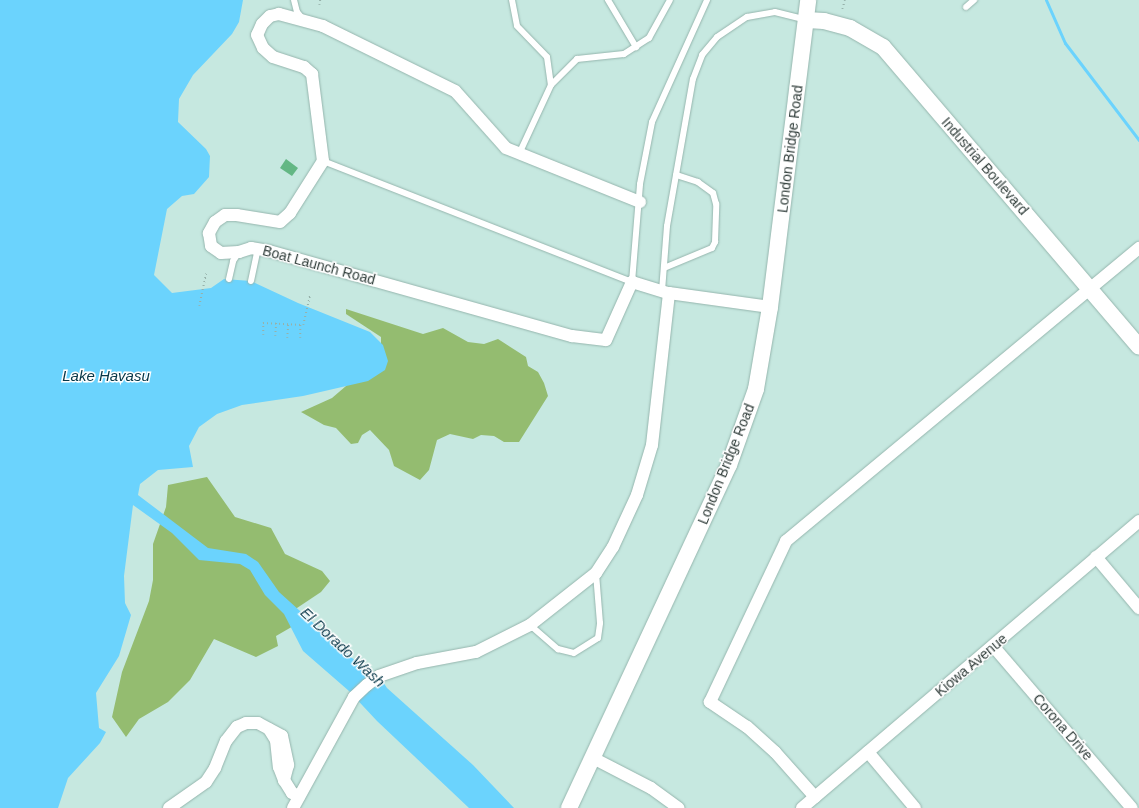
<!DOCTYPE html>
<html>
<head>
<meta charset="utf-8">
<style>
	body { margin:0 }
	#map { position:relative; width:1139px; height:808px; overflow:hidden; background:#c6e8e0; font-family:Helvetica,sans-serif }
	div>[style] { position:absolute }
	[style*='--x'] { left:calc(var(--x)*1px); top:calc(var(--y)*1px); width:calc(var(--w)*1px); rotate:calc(var(--a)*1deg) }
	.forest>* { inset:0; background:#94bc70 }
	.water>* { inset:0; background:#6bd3fd }
	.stream>* { height:3px; margin:-1.5px; padding:0 1.5px; transform-origin:1.5px; border-radius:1.5px; background:#6bd3fd }
	.building>* { inset:0; background:#63b784 }
	.path>* { height:1.5px; margin-top:-0.75px; transform-origin:0; background:repeating-linear-gradient(90deg,#96b1aa 0 1px,transparent 0 4px) }
	.roads { filter:drop-shadow(0 0 1px #95b5ad) drop-shadow(0 0 1px #95b5ad) }
	.lane>* { height:6px; margin:-3px; padding:0 3px; transform-origin:3px; border-radius:3px; background:#fff }
	.street>* { height:12px; margin:-6px; padding:0 6px; transform-origin:6px; border-radius:6px; background:#fff }
	.secondary>* { height:16px; margin:-8px; padding:0 8px; transform-origin:8px; border-radius:8px; background:#fff }
	span { translate:-50% -50%; white-space:nowrap; text-align:center; line-height:1.15; -webkit-text-stroke:3px #fff; paint-order:stroke }
	.street-label { font-size:14px; color:#313e3b }
	.water-label { font-size:15px; color:#063748; font-style:italic }
</style>
</head>
<body>
<div id="map">
	<div class="forest">
		<i style="clip-path:polygon(346px 309px,423px 334px,443px 328px,468px 342px,484px 344px,498px 339px,526px 357px,528px 366px,538px 372px,544px 383px,548px 396px,519px 442px,504px 442px,494px 436px,481px 435px,473px 439px,450px 434px,437px 440px,429px 470px,420px 480px,394px 466px,389px 450px,370px 430px,362px 435px,358px 443px,351px 444px,336px 428px,324px 425px,301px 412px,332px 398px,381px 356px,381px 337px,346px 314px)"></i>
		<i style="clip-path:polygon(207px 477px,235px 517px,271px 528px,285px 554px,322px 571px,330px 581px,321px 592px,294px 610px,295px 625px,276px 636px,278px 646px,256px 657px,214px 639px,190px 680px,168px 702px,139px 719px,126px 737px,112px 717px,122px 672px,149px 601px,153px 580px,153px 544px,166px 507px,168px 485px)"></i>
	</div>
	<div class="water">
		<i style="clip-path:polygon(0 0,243px 0,239px 22px,232px 34px,193px 75px,179px 99px,178px 122px,206px 149px,210px 156px,209px 177px,194px 194px,182px 196px,167px 209px,154px 275px,172px 293px,211px 288px,224px 279px,251px 281px,298px 303px,370px 332px,383px 345px,388px 361px,385px 370px,368px 381px,303px 396px,242px 405px,217px 414px,199px 427px,189px 446px,193px 467px,158px 470px,140px 484px,138px 495px,208px 548px,246px 554px,258px 562px,279px 592px,352px 658px,379px 676px,387px 688px,473px 765px,514px 808px,469px 808px,377px 721px,349px 691px,303px 651px,284px 614px,265px 595px,250px 570px,240px 564px,199px 560px,172px 533px,133px 505px,124px 576px,125px 603px,131px 615px,119px 656px,96px 693px,99px 728px,106px 732px,100px 743px,68px 778px,58px 808px,0 808px)"></i>
	</div>
	<div class="stream">
		<i style="--x:1046;--y:0;--w:47;--a:66.2"></i>
		<i style="--x:1065;--y:43;--w:122;--a:52.7"></i>
	</div>
	<div class="building">
		<i style="clip-path:polygon(286px 159px,298px 168px,292px 176px,280px 168px)"></i>
	</div>
	<div class="path">
		<i style="--x:319;--y:5;--w:5;--a:-79"></i>
		<i style="--x:842;--y:9;--w:9;--a:-72"></i>
		<i style="--x:199;--y:306;--w:33;--a:-78"></i>
		<i style="--x:263;--y:335;--w:12;--a:-90"></i>
		<i style="--x:263;--y:323;--w:40;--a:2.9"></i>
		<i style="--x:303;--y:325;--w:31;--a:-77"></i>
		<i style="--x:275;--y:336;--w:13;--a:-86"></i>
		<i style="--x:287;--y:338;--w:14;--a:-86"></i>
		<i style="--x:300;--y:338;--w:13;--a:-90"></i>
	</div>
	<div class="roads">
		<div class="lane">
			<i style="--x:294;--y:0;--w:12;--a:76"></i>
			<i style="--x:297;--y:12;--w:8;--a:50"></i>
			<i style="--x:512;--y:0;--w:26;--a:79"></i>
			<i style="--x:517;--y:26;--w:43;--a:45.9"></i>
			<i style="--x:547;--y:57;--w:28;--a:82"></i>
			<i style="--x:608;--y:0;--w:55;--a:59.2"></i>
			<i style="--x:966;--y:7;--w:11;--a:-41"></i>
			<i style="--x:519;--y:154;--w:76;--a:-65.1"></i>
			<i style="--x:551;--y:85;--w:37;--a:-45"></i>
			<i style="--x:577;--y:59;--w:47;--a:-6.1"></i>
			<i style="--x:624;--y:54;--w:30;--a:-33"></i>
			<i style="--x:649;--y:38;--w:43;--a:-61.1"></i>
			<i style="--x:323;--y:161;--w:332;--a:21.4"></i>
			<i style="--x:632;--y:282;--w:98;--a:-85.3"></i>
			<i style="--x:640;--y:184;--w:63;--a:-79"></i>
			<i style="--x:652;--y:122;--w:134;--a:-65.7"></i>
			<i style="--x:664;--y:268;--w:52;--a:-22.6"></i>
			<i style="--x:712;--y:248;--w:7;--a:-63"></i>
			<i style="--x:715;--y:242;--w:38;--a:-88"></i>
			<i style="--x:716;--y:204;--w:11;--a:-105"></i>
			<i style="--x:713;--y:193;--w:19;--a:-144"></i>
			<i style="--x:698;--y:182;--w:23;--a:-162"></i>
			<i style="--x:229;--y:279;--w:18;--a:-77"></i>
			<i style="--x:233;--y:261;--w:11;--a:-56"></i>
			<i style="--x:251;--y:281;--w:33;--a:-78"></i>
			<i style="--x:662;--y:291;--w:65;--a:-85.6"></i>
			<i style="--x:667;--y:226;--w:149;--a:-80"></i>
			<i style="--x:693;--y:79;--w:26;--a:-69"></i>
			<i style="--x:702;--y:55;--w:23;--a:-50"></i>
			<i style="--x:717;--y:37;--w:36;--a:-34"></i>
			<i style="--x:747;--y:17;--w:28;--a:-10"></i>
			<i style="--x:775;--y:12;--w:32;--a:14"></i>
			<i style="--x:530;--y:625;--w:37;--a:41"></i>
			<i style="--x:558;--y:649;--w:16;--a:14"></i>
			<i style="--x:574;--y:653;--w:28;--a:-32"></i>
			<i style="--x:598;--y:638;--w:15;--a:-82"></i>
			<i style="--x:600;--y:623;--w:50;--a:-94.6"></i>
		</div>
		<div class="street">
			<i style="--x:640;--y:202;--w:144;--a:-158.1"></i>
			<i style="--x:506;--y:148;--w:76;--a:-131.8"></i>
			<i style="--x:455;--y:91;--w:147;--a:-153.8"></i>
			<i style="--x:323;--y:26;--w:46;--a:-164.7"></i>
			<i style="--x:279;--y:14;--w:9;--a:167"></i>
			<i style="--x:270;--y:16;--w:11;--a:135"></i>
			<i style="--x:262;--y:24;--w:12;--a:114"></i>
			<i style="--x:257;--y:35;--w:14;--a:65"></i>
			<i style="--x:263;--y:48;--w:13;--a:42"></i>
			<i style="--x:273;--y:57;--w:33;--a:18"></i>
			<i style="--x:304;--y:67;--w:11;--a:41"></i>
			<i style="--x:312;--y:74;--w:88;--a:82.8"></i>
			<i style="--x:323;--y:161;--w:62;--a:122.4"></i>
			<i style="--x:290;--y:213;--w:13;--a:138"></i>
			<i style="--x:280;--y:222;--w:44;--a:-170.8"></i>
			<i style="--x:237;--y:215;--w:12;--a:180"></i>
			<i style="--x:225;--y:215;--w:12;--a:145"></i>
			<i style="--x:215;--y:222;--w:13;--a:119"></i>
			<i style="--x:209;--y:233;--w:13;--a:81"></i>
			<i style="--x:211;--y:246;--w:12;--a:35"></i>
			<i style="--x:221;--y:253;--w:18;--a:-3"></i>
			<i style="--x:239;--y:252;--w:13;--a:-18"></i>
			<i style="--x:251;--y:248;--w:18;--a:9"></i>
			<i style="--x:269;--y:251;--w:315;--a:15.7"></i>
			<i style="--x:572;--y:336;--w:34;--a:7"></i>
			<i style="--x:606;--y:340;--w:64;--a:-65.9"></i>
			<i style="--x:632;--y:282;--w:39;--a:17"></i>
			<i style="--x:669;--y:293;--w:102;--a:7.9"></i>
			<i style="--x:1096;--y:557;--w:67;--a:49.9"></i>
			<i style="--x:993;--y:646;--w:213;--a:49.4"></i>
			<i style="--x:269;--y:729;--w:13;--a:58"></i>
			<i style="--x:276;--y:740;--w:27;--a:84"></i>
			<i style="--x:279;--y:767;--w:14;--a:69"></i>
			<i style="--x:284;--y:780;--w:15;--a:58"></i>
			<i style="--x:292;--y:793;--w:8;--a:23"></i>
			<i style="--x:868;--y:752;--w:73;--a:50"></i>
			<i style="--x:593;--y:758;--w:65;--a:27.3"></i>
			<i style="--x:651;--y:788;--w:34;--a:36"></i>
			<i style="--x:815;--y:797;--w:60;--a:-131.6"></i>
			<i style="--x:775;--y:752;--w:38;--a:-138"></i>
			<i style="--x:747;--y:727;--w:45;--a:-146"></i>
			<i style="--x:710;--y:702;--w:178;--a:-64.7"></i>
			<i style="--x:786;--y:541;--w:459;--a:-39.7"></i>
			<i style="--x:169;--y:808;--w:45;--a:-35.1"></i>
			<i style="--x:206;--y:782;--w:17;--a:-57"></i>
			<i style="--x:215;--y:768;--w:29;--a:-68"></i>
			<i style="--x:226;--y:741;--w:18;--a:-52"></i>
			<i style="--x:237;--y:727;--w:10;--a:-24"></i>
			<i style="--x:246;--y:723;--w:12;--a:0"></i>
			<i style="--x:258;--y:723;--w:27;--a:28"></i>
			<i style="--x:282;--y:736;--w:30;--a:78"></i>
			<i style="--x:288;--y:765;--w:16;--a:105"></i>
			<i style="--x:293;--y:808;--w:127;--a:-61.2"></i>
			<i style="--x:354;--y:697;--w:18;--a:-43"></i>
			<i style="--x:367;--y:685;--w:15;--a:-37"></i>
			<i style="--x:379;--y:676;--w:40;--a:-18.9"></i>
			<i style="--x:417;--y:663;--w:60;--a:-10.6"></i>
			<i style="--x:476;--y:652;--w:60;--a:-26.6"></i>
			<i style="--x:530;--y:625;--w:84;--a:-38.2"></i>
			<i style="--x:596;--y:573;--w:31;--a:-57"></i>
			<i style="--x:613;--y:547;--w:57;--a:-65.2"></i>
			<i style="--x:637;--y:495;--w:52;--a:-73.3"></i>
			<i style="--x:652;--y:445;--w:153;--a:-83.6"></i>
			<i style="--x:802;--y:808;--w:443;--a:-40.4"></i>
		</div>
		<div class="secondary">
			<i style="--x:807;--y:20;--w:17;--a:3"></i>
			<i style="--x:824;--y:21;--w:27;--a:15"></i>
			<i style="--x:850;--y:28;--w:38;--a:30"></i>
			<i style="--x:883;--y:47;--w:394;--a:49.5"></i>
			<i style="--x:569;--y:808;--w:378;--a:-65"></i>
			<i style="--x:729;--y:465;--w:81;--a:-70.4"></i>
			<i style="--x:756;--y:389;--w:83;--a:-80.3"></i>
			<i style="--x:770;--y:307;--w:309;--a:-82.9"></i>
		</div>
	</div>
	<div class="street-label">
		<span style="left:790px;top:149px;rotate:-83deg">London Bridge Road</span>
		<span style="left:985px;top:166px;rotate:49deg">Industrial Boulevard</span>
		<span style="left:319px;top:265px;rotate:15deg">Boat Launch Road</span>
		<span style="left:726px;top:464px;rotate:-68deg">London Bridge Road</span>
		<span style="left:971px;top:665px;rotate:-40deg">Kiowa Avenue</span>
		<span style="left:1063px;top:727px;rotate:49deg">Corona Drive</span>
	</div>
	<div class="water-label">
		<span style="left:106px;top:376px">Lake Havasu</span>
		<span style="left:343px;top:647px;rotate:43deg">El Dorado Wash</span>
	</div>
</div>
</body>
</html>
